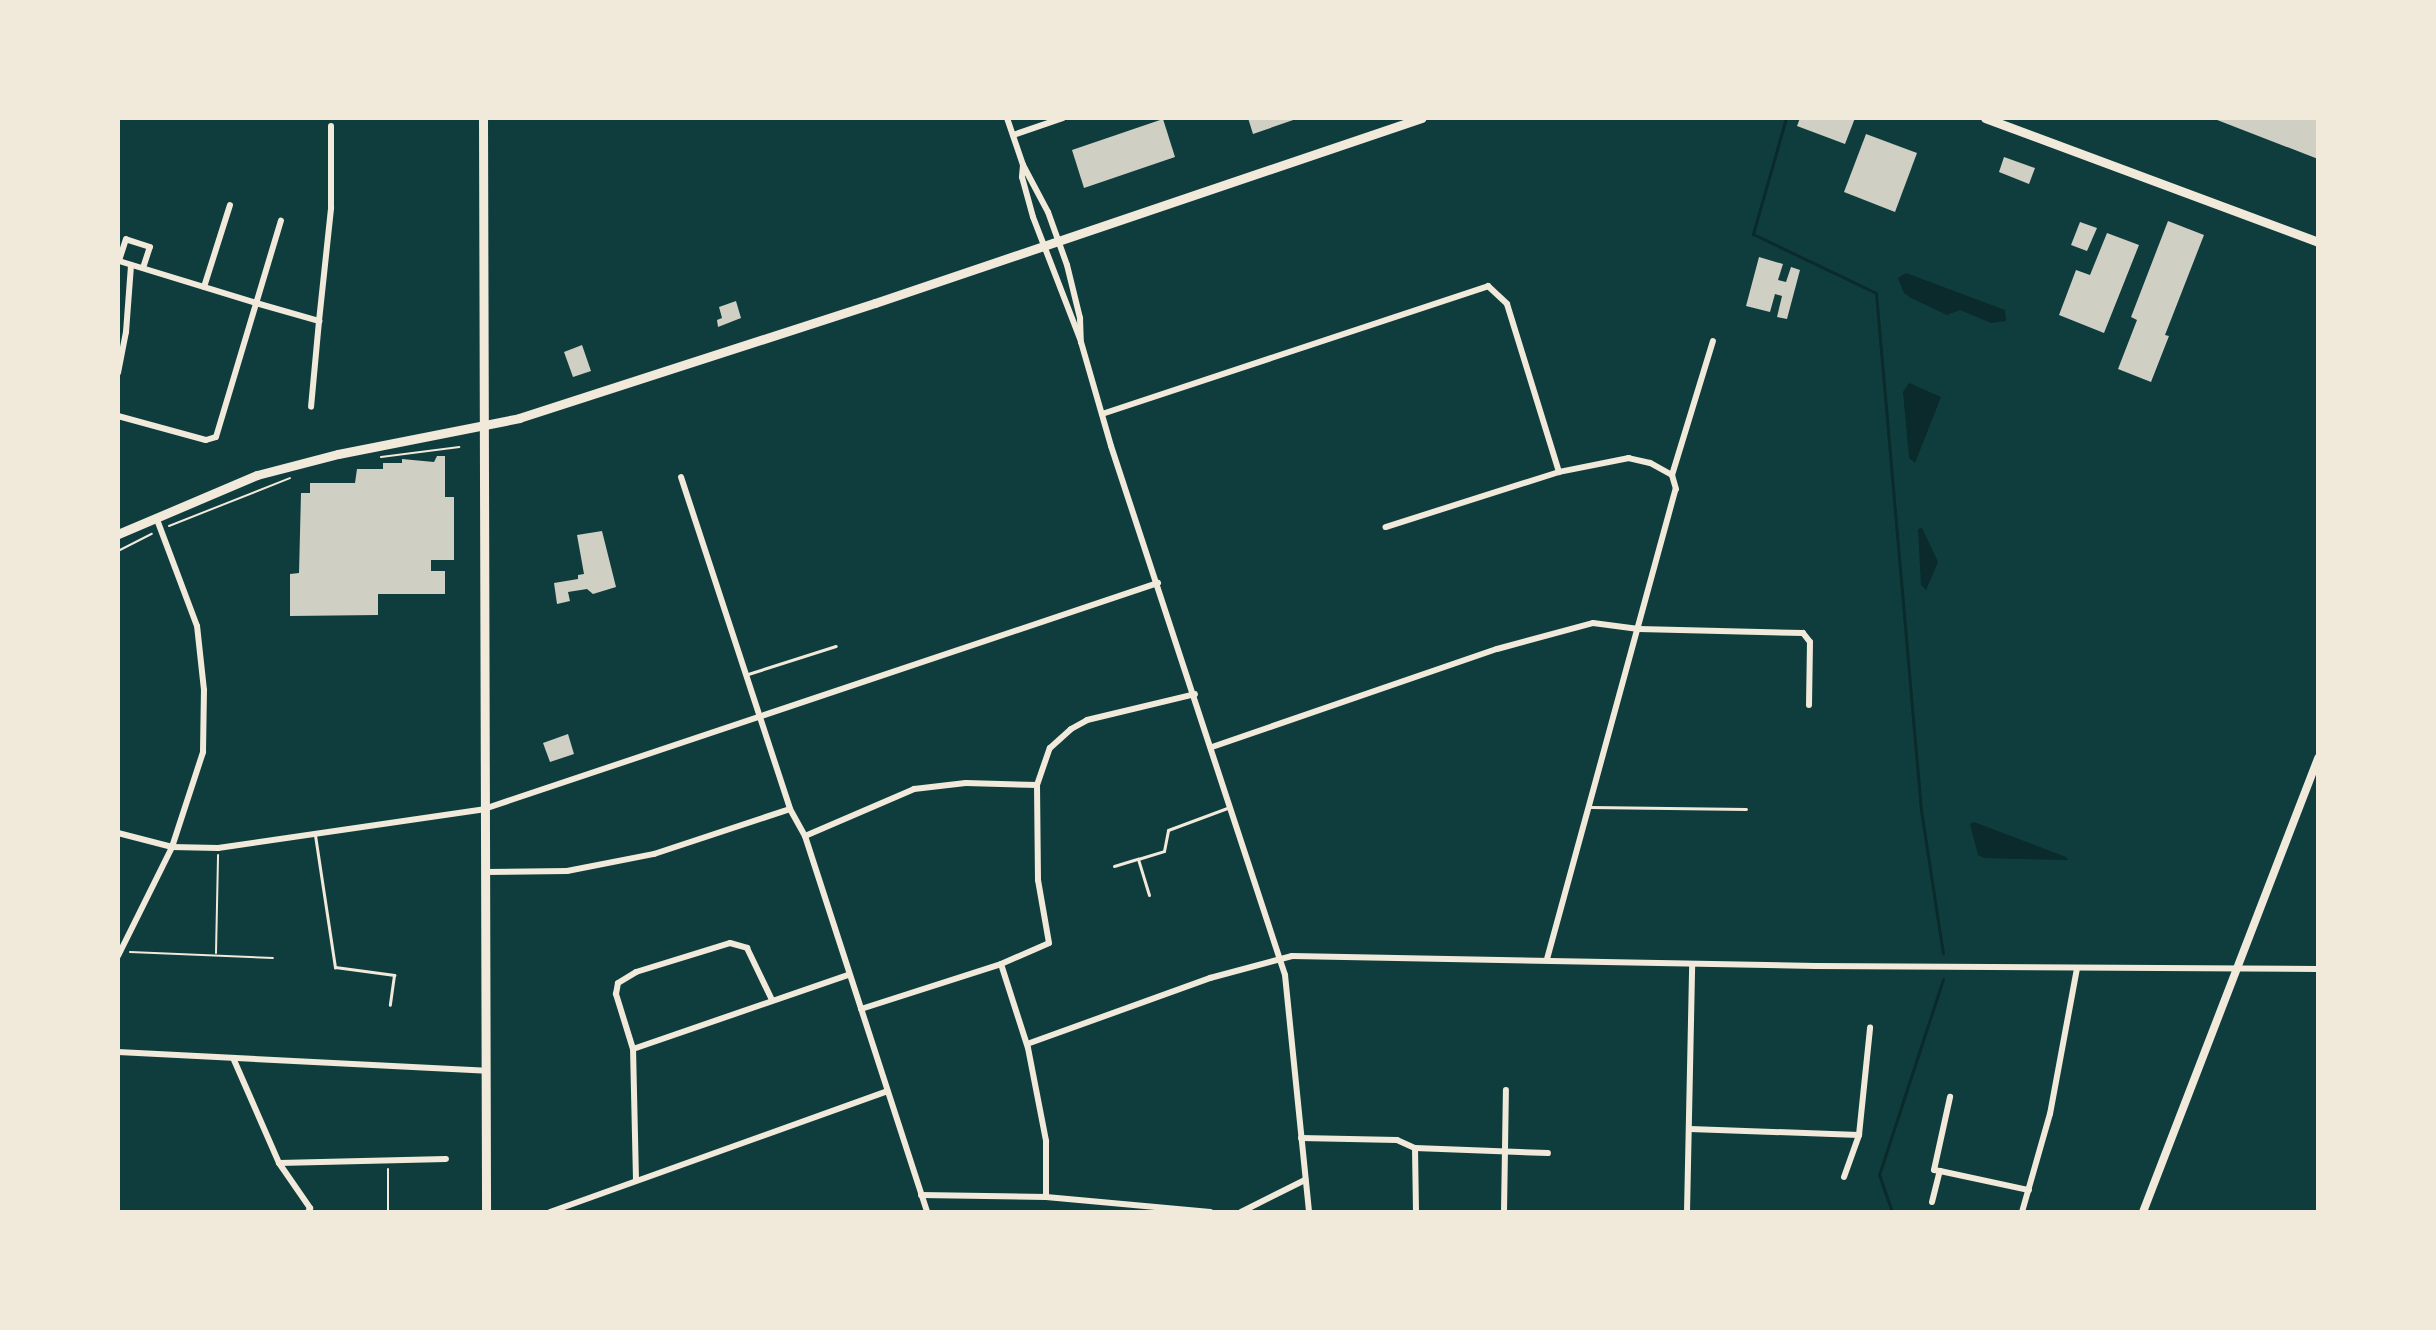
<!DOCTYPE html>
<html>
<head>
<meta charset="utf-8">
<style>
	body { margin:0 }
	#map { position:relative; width:2436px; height:1330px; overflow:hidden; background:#0f3d3e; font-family:"Playfair Display",serif }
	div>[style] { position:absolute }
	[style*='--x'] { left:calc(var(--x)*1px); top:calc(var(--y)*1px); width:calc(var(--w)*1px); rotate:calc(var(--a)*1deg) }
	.water>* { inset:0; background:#0a2a2b }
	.stream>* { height:3px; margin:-1.5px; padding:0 1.5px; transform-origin:1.5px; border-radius:1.5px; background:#0a2a2b }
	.building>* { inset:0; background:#cfcfc3 }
	.path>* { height:2px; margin:-1px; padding:0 1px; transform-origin:1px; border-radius:1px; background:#f1e9da }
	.service>* { height:3px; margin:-1.5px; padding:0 1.5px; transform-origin:1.5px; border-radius:1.5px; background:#f1e9da }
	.minor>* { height:6px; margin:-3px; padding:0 3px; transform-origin:3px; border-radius:3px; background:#f1e9da }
	.tertiary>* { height:8px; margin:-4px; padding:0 4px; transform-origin:4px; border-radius:4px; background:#f1e9da }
	.secondary>* { height:9px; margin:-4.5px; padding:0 4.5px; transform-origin:4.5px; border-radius:4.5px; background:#f1e9da }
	span { translate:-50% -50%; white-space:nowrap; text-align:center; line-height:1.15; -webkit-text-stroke:8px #f1e9da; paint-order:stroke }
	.frame { position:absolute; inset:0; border:120px solid #f1e9da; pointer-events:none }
</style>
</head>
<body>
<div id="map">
	<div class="water">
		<i style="clip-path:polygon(1906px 273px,2005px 310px,2006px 321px,1991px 323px,1960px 310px,1947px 315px,1911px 298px,1904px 293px,1898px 278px)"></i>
		<i style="clip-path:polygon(1909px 383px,1941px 397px,1915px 463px,1909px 458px,1903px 392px)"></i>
		<i style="clip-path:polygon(1922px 528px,1938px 562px,1926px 590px,1921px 585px,1918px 529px)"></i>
		<i style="clip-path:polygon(1974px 822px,2066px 857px,2068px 860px,1984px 858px,1978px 855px,1970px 824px)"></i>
	</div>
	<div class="stream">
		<i style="--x:1786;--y:118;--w:121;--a:105.9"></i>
		<i style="--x:1753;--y:234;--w:136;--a:25.6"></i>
		<i style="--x:1876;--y:293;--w:519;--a:85.03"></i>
		<i style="--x:1921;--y:810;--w:145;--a:81.3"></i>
		<i style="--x:1892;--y:1212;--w:39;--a:-109"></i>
		<i style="--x:1879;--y:1175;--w:206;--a:-71.9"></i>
	</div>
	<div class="building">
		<i style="clip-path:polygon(1248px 118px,1299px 118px,1253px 134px)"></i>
		<i style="clip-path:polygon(1800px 118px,1855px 118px,1845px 144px,1797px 126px)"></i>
		<i style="clip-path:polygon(2212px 118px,2318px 118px,2318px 159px)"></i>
		<i style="clip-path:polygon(1163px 119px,1175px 157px,1084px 188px,1072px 150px)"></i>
		<i style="clip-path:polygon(1866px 134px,1917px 153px,1895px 212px,1844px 192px)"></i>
		<i style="clip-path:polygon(2004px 157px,2035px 168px,2029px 184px,1999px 172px)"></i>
		<i style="clip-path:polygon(2168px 221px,2204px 235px,2165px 335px,2169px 336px,2151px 382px,2118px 369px,2137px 320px,2131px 317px)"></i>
		<i style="clip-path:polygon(2080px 222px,2097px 228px,2087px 251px,2071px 245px)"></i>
		<i style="clip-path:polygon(2107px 233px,2139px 245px,2104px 333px,2059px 315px,2076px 270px,2090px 275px)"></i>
		<i style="clip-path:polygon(1759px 257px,1783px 264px,1778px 280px,1786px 282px,1791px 267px,1800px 270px,1787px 319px,1777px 317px,1782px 296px,1775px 294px,1770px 312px,1746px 306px)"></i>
		<i style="clip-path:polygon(736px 301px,741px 318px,718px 327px,717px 320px,722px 318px,719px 307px)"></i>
		<i style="clip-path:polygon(582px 345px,591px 371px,573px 377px,564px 352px)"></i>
		<i style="clip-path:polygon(437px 456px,445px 456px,445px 497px,454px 497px,454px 560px,431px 560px,431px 571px,445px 571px,445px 594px,378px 594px,378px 615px,290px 616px,290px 574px,299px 573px,301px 493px,310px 493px,310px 483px,355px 483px,357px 469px,383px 469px,383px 463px,402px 463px,402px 459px,434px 462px)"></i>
		<i style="clip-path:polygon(602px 531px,616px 587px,593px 594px,587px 589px,568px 592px,570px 601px,557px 604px,554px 583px,578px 579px,578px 575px,584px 574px,577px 535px)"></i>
		<i style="clip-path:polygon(568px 734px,574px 754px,550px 762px,543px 743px)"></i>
	</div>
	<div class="path">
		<i style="--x:381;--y:457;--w:79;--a:-7.3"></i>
		<i style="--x:169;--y:526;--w:130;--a:-21.6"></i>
		<i style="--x:118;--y:551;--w:38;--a:-27"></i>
		<i style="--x:130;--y:952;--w:143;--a:2.4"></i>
		<i style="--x:216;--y:953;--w:98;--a:-88.8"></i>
		<i style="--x:388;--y:1169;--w:43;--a:90"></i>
	</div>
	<div class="service">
		<i style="--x:748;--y:674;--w:92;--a:-17.7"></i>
		<i style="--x:1590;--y:807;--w:156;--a:0.7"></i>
		<i style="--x:315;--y:835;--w:134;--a:81.4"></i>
		<i style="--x:335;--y:967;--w:60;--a:7.7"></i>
		<i style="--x:394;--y:975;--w:30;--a:98"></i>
		<i style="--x:1114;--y:866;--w:24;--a:-17"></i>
		<i style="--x:1149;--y:895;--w:38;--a:-107"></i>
		<i style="--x:1138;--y:859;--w:27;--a:-17"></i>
		<i style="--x:1164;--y:851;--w:21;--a:-79"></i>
		<i style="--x:1168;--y:830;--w:66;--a:-20.4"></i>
	</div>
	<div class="minor">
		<i style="--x:1007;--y:118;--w:50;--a:71.2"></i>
		<i style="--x:1023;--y:165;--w:53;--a:62"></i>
		<i style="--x:1048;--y:212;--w:56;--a:70.3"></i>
		<i style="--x:1067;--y:265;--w:55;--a:76.2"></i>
		<i style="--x:1080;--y:318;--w:24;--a:88"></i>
		<i style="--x:1081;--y:342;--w:108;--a:73.9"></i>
		<i style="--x:1111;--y:446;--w:557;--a:71.79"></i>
		<i style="--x:1285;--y:975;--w:238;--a:84.2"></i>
		<i style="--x:1013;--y:135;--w:53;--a:-18.8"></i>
		<i style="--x:1023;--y:165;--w:12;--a:95"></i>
		<i style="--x:1022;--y:177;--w:41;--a:74.6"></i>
		<i style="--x:1033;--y:217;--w:131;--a:68.9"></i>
		<i style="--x:143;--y:268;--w:22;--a:-72"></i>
		<i style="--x:150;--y:247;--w:25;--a:-162"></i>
		<i style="--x:126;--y:239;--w:23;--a:108"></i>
		<i style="--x:119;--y:261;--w:143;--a:17"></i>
		<i style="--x:256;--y:303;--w:66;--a:15.9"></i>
		<i style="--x:319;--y:321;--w:86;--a:95.3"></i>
		<i style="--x:204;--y:287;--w:86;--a:-72.4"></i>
		<i style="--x:319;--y:321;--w:114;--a:-83.9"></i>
		<i style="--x:331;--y:208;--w:82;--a:-90"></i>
		<i style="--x:118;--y:373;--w:42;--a:-79"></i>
		<i style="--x:126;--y:332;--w:67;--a:-85.7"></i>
		<i style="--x:1102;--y:414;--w:407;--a:-18.3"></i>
		<i style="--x:1488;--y:286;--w:26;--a:43"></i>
		<i style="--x:1507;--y:304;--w:176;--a:72.8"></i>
		<i style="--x:1559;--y:472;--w:182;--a:162.4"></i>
		<i style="--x:118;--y:416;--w:91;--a:15.3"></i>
		<i style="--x:206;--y:440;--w:10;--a:-17"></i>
		<i style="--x:216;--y:437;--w:226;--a:-73.3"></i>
		<i style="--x:1672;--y:475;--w:140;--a:-73"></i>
		<i style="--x:681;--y:477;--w:349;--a:71.8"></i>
		<i style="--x:790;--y:809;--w:31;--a:61"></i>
		<i style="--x:805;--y:836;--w:395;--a:72"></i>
		<i style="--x:1212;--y:747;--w:301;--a:-19"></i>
		<i style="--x:1497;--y:649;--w:99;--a:-15.2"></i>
		<i style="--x:1593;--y:623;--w:46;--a:7.4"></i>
		<i style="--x:1639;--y:629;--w:164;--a:1.4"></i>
		<i style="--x:1803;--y:633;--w:11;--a:52"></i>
		<i style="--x:1810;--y:642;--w:63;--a:90.9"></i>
		<i style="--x:118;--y:833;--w:56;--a:14.5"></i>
		<i style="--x:172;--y:847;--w:46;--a:1.2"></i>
		<i style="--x:218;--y:848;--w:269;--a:-8.3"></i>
		<i style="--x:484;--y:809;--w:711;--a:-18.54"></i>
		<i style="--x:805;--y:836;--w:119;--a:-23.3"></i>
		<i style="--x:914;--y:789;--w:52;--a:-6.6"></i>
		<i style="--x:966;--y:783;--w:71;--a:1.6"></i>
		<i style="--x:485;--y:872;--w:82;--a:-0.7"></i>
		<i style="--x:567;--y:871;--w:89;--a:-11.1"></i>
		<i style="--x:654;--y:854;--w:143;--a:-18.3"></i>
		<i style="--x:118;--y:956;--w:122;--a:-63.6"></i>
		<i style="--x:172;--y:847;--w:100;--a:-71.9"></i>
		<i style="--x:203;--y:752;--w:62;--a:-89.1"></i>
		<i style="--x:204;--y:690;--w:64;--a:-96.2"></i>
		<i style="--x:197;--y:626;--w:116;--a:-110.6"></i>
		<i style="--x:1547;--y:959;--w:487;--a:-74.7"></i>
		<i style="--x:1676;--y:489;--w:15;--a:-106"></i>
		<i style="--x:1672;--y:475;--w:25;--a:-151"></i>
		<i style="--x:1650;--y:463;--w:22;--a:-167"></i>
		<i style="--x:1629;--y:458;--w:71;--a:168.7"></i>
		<i style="--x:1001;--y:964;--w:88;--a:72.2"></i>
		<i style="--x:1028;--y:1048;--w:95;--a:79"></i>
		<i style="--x:1046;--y:1141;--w:56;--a:90"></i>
		<i style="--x:861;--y:1009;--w:147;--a:-17.8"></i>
		<i style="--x:1001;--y:964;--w:52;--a:-23.6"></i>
		<i style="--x:1049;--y:943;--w:64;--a:-99.9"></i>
		<i style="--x:1038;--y:880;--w:95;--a:-90.6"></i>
		<i style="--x:1037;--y:785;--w:39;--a:-71"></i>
		<i style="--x:1050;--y:748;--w:28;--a:-42"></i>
		<i style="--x:1071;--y:729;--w:18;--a:-29"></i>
		<i style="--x:1087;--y:720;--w:111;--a:-13.5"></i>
		<i style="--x:1027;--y:1044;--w:195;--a:-19.8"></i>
		<i style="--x:1210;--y:978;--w:85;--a:-15"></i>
		<i style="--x:1292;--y:956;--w:524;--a:1.09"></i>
		<i style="--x:1816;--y:966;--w:502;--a:0.34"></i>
		<i style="--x:633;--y:1049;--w:58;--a:-107.2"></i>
		<i style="--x:616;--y:994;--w:11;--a:-80"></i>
		<i style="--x:618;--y:983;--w:21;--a:-31"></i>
		<i style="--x:636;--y:972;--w:98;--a:-17.1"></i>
		<i style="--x:730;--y:943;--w:18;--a:16"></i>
		<i style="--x:747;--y:948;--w:58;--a:64.3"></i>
		<i style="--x:118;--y:1052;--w:369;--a:2.9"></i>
		<i style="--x:234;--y:1060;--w:112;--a:66.4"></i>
		<i style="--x:279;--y:1163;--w:55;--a:55.4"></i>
		<i style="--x:310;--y:1208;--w:4;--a:117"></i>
		<i style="--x:1690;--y:1129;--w:169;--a:2"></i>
		<i style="--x:1301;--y:1138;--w:96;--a:1.2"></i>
		<i style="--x:1397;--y:1140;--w:20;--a:24"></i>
		<i style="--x:1415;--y:1148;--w:133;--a:2.2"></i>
		<i style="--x:1415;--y:1148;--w:64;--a:89.1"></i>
		<i style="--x:279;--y:1163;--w:167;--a:-1.4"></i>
		<i style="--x:1940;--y:1171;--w:6;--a:-171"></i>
		<i style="--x:1934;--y:1170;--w:75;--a:-77.6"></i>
		<i style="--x:1844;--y:1177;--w:45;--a:-70.3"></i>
		<i style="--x:1859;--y:1135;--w:108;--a:-84.1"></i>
		<i style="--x:636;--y:1180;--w:131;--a:-91.3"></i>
		<i style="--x:633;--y:1049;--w:227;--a:-19"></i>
		<i style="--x:921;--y:1195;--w:125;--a:0.9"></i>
		<i style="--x:1046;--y:1197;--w:165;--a:5.2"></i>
		<i style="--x:1932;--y:1202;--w:32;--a:-76"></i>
		<i style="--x:1940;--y:1171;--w:91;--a:12.1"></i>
		<i style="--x:550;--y:1212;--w:357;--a:-19.7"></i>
		<i style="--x:1241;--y:1212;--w:72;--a:-26.6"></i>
		<i style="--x:1504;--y:1212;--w:122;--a:-89.1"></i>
		<i style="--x:1687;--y:1212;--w:248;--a:-88.8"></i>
		<i style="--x:2022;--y:1212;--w:102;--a:-74.1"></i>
		<i style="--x:2050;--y:1114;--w:147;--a:-79.5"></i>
	</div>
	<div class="tertiary">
		<i style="--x:2143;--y:1212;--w:487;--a:-68.9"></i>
	</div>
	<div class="secondary">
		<i style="--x:483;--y:118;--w:1094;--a:89.84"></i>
		<i style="--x:1985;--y:118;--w:355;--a:20.4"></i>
		<i style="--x:118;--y:534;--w:151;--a:-23"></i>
		<i style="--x:257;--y:475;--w:84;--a:-14.5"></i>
		<i style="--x:338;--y:454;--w:185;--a:-11.2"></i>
		<i style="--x:519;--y:418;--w:374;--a:-17.9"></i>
		<i style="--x:875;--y:303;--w:577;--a:-18.69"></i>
	</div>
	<div class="frame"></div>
</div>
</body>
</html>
